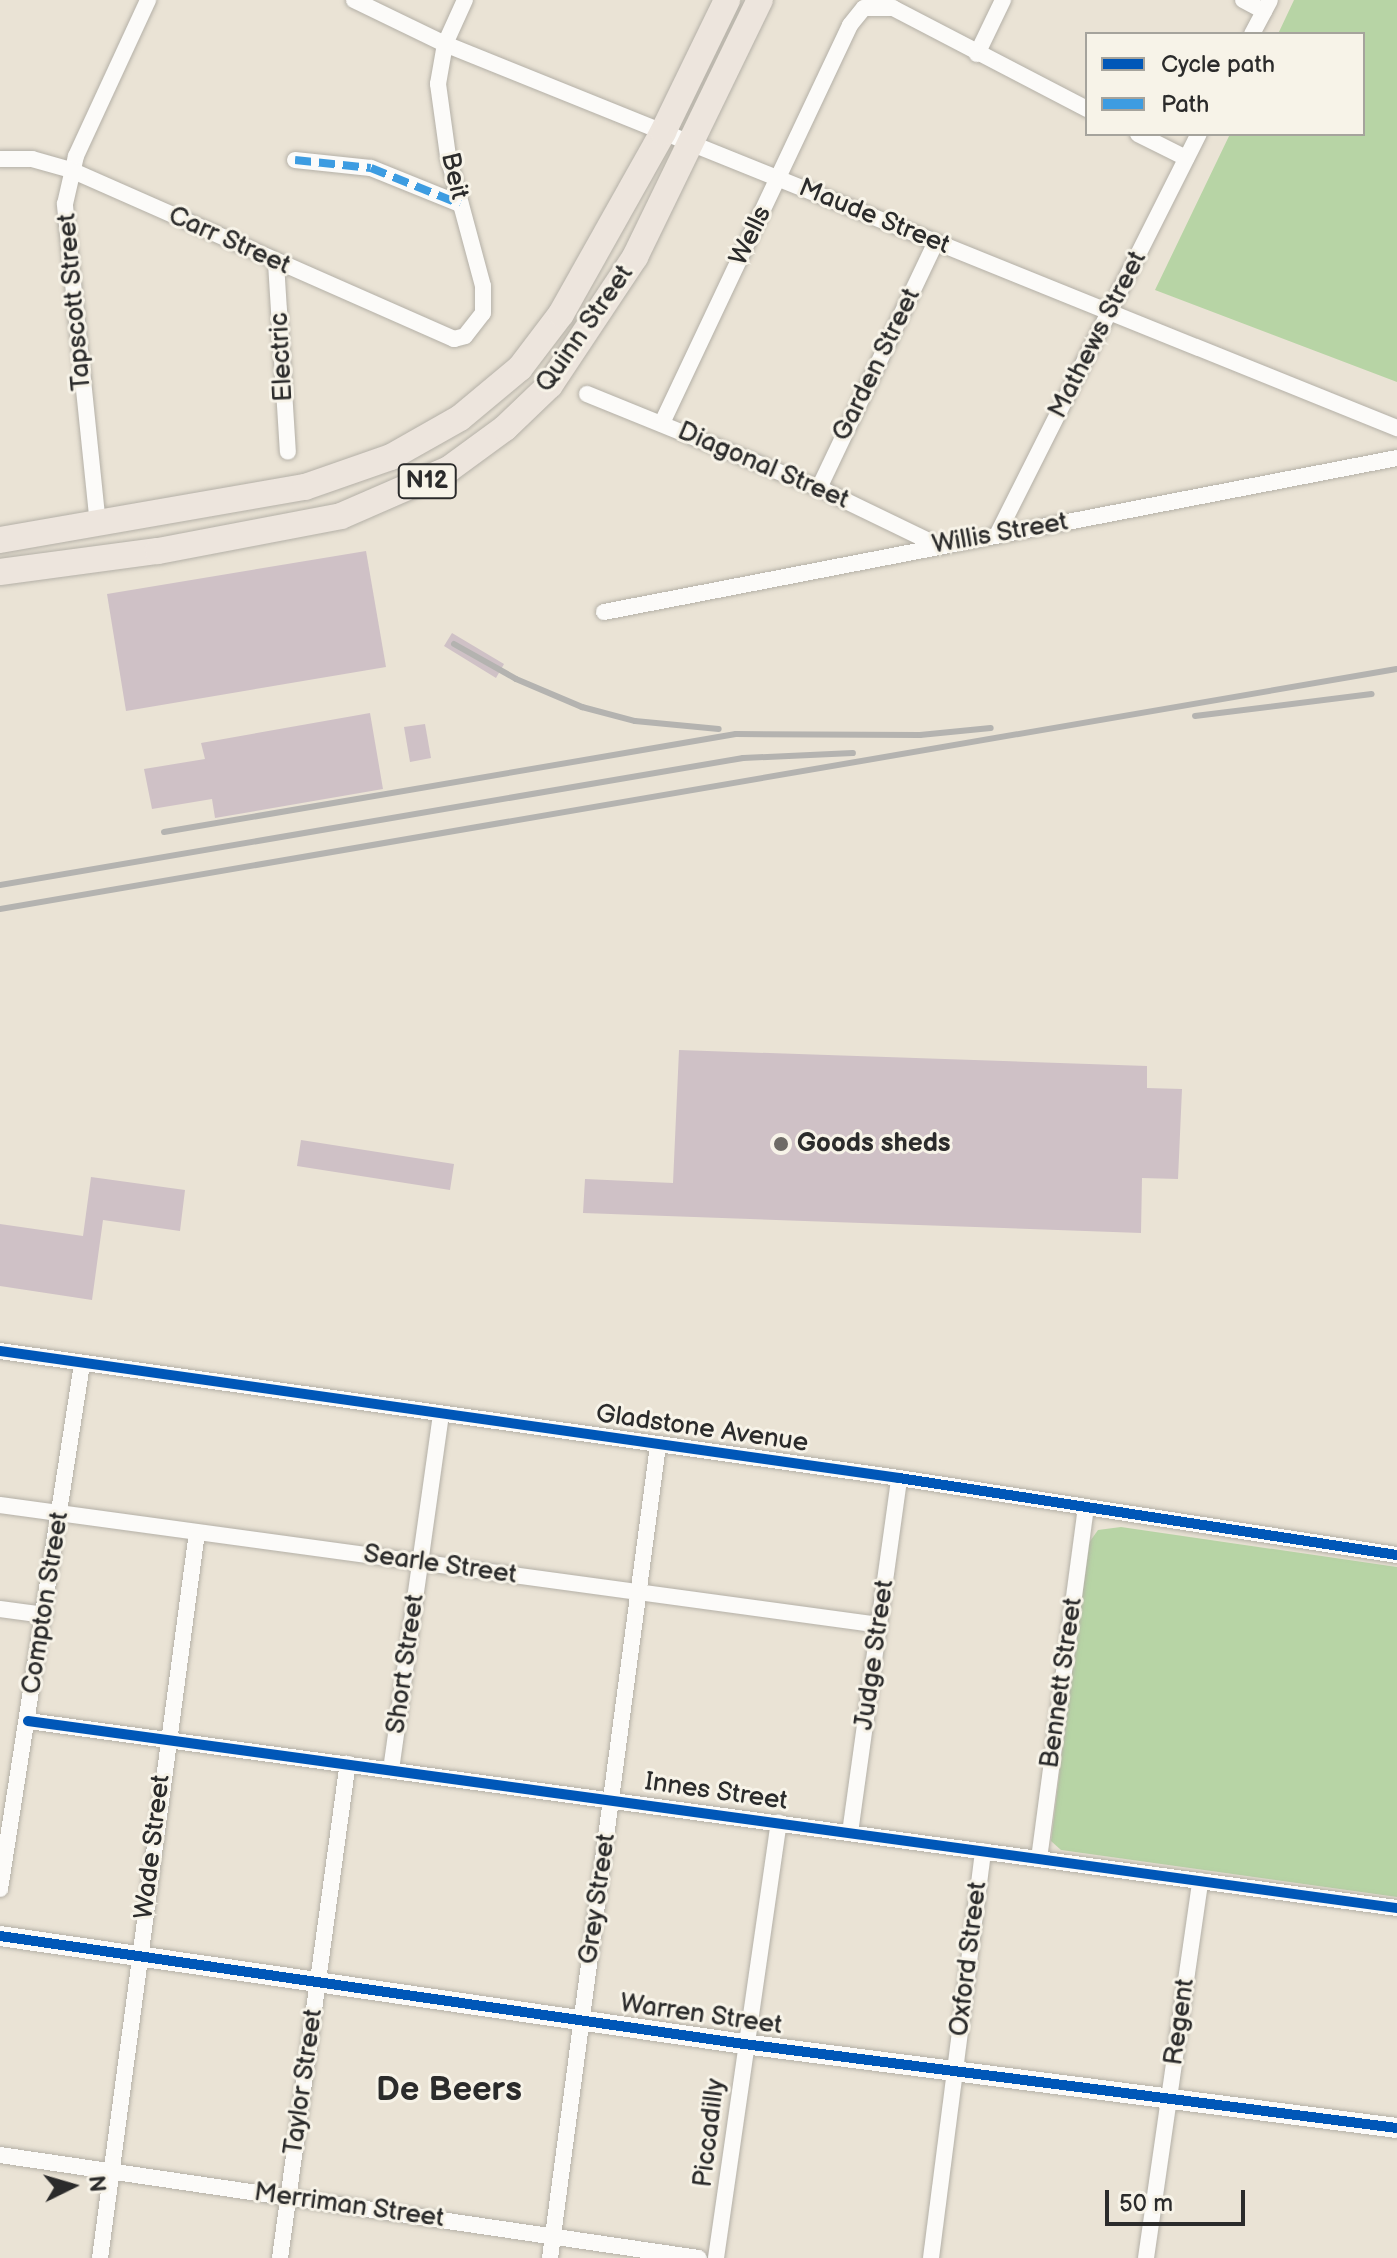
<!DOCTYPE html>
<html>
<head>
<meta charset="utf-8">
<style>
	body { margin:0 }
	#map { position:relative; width:1397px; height:2258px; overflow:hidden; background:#eae3d5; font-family:"Balsamiq Sans",sans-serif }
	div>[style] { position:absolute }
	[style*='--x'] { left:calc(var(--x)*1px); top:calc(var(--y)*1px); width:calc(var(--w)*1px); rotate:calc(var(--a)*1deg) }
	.green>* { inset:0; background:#b7d4a5 }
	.building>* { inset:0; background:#cfc1c6 }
	.roads { filter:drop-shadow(0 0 2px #b4b0a7) drop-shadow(0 0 2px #b4b0a7) }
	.minor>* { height:16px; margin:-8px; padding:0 8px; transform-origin:8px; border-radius:8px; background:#fcfbf9 }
	.tertiary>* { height:20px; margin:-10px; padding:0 10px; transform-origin:10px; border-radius:10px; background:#fcfbf9 }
	.trunk>* { height:26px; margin:-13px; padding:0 13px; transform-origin:13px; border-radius:13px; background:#ede5dd }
	.rail>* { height:6px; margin:-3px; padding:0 3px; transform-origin:3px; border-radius:3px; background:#b4b3b0 }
	.quiet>* { height:8px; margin-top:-4px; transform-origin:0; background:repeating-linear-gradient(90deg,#3d9ce1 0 16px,transparent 0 24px) }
	.cycleway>* { height:10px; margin:-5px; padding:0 5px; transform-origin:5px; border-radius:5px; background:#0057b8 }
	.dots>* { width:22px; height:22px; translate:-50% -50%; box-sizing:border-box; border:4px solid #f7f3e8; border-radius:50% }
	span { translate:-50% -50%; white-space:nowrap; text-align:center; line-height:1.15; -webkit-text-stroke:6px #f7f3e8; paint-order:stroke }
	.shield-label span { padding:2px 6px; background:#f7f3e8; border:2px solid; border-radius:6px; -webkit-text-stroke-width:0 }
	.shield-label { font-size:24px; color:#2b2b2b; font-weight:700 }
	.street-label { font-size:26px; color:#2b2b2b }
	.poi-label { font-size:26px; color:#2b2b2b; font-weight:700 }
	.left { translate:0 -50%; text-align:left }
	.district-label { font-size:34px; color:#2b2b2b; font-weight:700 }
	.legend { position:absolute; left:1085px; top:32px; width:280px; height:104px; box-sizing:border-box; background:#f7f3e8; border:2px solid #a5a39c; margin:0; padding:10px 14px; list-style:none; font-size:24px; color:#2b2b2b }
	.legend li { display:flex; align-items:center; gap:16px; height:40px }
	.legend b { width:40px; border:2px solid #a5a39c }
	.north { position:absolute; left:32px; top:2146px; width:80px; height:80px; -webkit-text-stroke:6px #f7f3e8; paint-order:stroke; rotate:85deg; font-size:22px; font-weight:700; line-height:32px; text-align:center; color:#2b2b2b }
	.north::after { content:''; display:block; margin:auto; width:28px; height:36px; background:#2b2b2b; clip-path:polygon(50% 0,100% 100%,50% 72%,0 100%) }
	.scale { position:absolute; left:1105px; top:2190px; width:140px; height:36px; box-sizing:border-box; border:4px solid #2b2b2b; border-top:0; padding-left:10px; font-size:24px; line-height:28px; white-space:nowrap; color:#2b2b2b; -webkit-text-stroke:6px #f7f3e8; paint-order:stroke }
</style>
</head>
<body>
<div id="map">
	<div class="green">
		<i style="clip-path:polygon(1294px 0,1397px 0,1397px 382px,1155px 290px,1230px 134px,1363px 134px,1363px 34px,1278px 34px)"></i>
		<i style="clip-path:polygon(1121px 1527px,1397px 1567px,1397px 1897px,1061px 1850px,1051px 1841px,1088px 1544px,1098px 1530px)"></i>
	</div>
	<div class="building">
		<i style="clip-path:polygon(366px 551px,386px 667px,126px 711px,107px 594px)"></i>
		<i style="clip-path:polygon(452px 633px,504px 664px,496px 678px,444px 646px)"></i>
		<i style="clip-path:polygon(370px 713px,383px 789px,215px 818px,212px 799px,152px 809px,144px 769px,205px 759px,201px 743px)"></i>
		<i style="clip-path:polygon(425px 724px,431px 758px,410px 762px,404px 727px)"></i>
		<i style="clip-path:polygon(679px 1050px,1147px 1066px,1147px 1088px,1182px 1089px,1178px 1179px,1142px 1178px,1141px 1233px,583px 1213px,585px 1179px,673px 1183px)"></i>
		<i style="clip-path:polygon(301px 1140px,454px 1164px,450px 1190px,297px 1166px)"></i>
		<i style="clip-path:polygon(91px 1177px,185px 1190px,180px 1231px,103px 1220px,92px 1300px,0 1286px,0 1224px,83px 1236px)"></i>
	</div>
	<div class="roads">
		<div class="minor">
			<i style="--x:354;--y:0;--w:101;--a:25.8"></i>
			<i style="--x:445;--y:44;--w:1027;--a:21.97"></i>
			<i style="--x:1243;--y:0;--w:24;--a:28"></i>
			<i style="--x:1252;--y:34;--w:38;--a:-62"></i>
			<i style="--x:977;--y:54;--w:60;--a:-64.3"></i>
			<i style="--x:1138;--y:134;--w:54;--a:26.6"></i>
			<i style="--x:0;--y:159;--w:32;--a:0"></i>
			<i style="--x:32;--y:159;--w:41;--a:15.8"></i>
			<i style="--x:71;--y:170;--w:419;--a:23.8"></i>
			<i style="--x:454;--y:339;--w:11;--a:-15"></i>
			<i style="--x:465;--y:336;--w:29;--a:-52"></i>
			<i style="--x:483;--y:313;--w:27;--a:-90"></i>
			<i style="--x:483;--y:286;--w:135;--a:-105.1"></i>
			<i style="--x:448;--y:156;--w:73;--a:-97.9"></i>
			<i style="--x:438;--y:84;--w:41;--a:-80.1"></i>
			<i style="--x:445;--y:44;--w:48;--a:-65.6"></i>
			<i style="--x:295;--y:160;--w:76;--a:6"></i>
			<i style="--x:371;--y:168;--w:96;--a:22"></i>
			<i style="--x:276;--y:263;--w:189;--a:86.4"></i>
			<i style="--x:587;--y:394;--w:250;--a:22.1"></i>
			<i style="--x:819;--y:488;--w:131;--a:25.8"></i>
			<i style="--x:662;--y:423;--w:440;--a:-64.7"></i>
			<i style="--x:850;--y:25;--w:22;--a:-51"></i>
			<i style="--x:864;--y:8;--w:29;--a:0"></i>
			<i style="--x:893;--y:8;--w:219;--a:27.5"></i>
			<i style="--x:819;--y:488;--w:272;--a:-64.6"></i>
			<i style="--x:98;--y:525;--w:323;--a:-95.9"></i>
			<i style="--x:65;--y:204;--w:49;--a:-77.1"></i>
			<i style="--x:76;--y:156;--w:172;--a:-65.2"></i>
			<i style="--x:997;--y:535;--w:449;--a:-63.3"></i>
			<i style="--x:604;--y:612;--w:808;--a:-10.99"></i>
			<i style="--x:0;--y:1351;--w:908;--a:8.04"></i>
			<i style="--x:899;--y:1478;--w:504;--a:8.79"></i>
			<i style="--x:0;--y:1505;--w:887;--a:7.77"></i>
			<i style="--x:0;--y:1609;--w:45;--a:7.6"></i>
			<i style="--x:28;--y:1721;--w:1382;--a:7.78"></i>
			<i style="--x:391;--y:1770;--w:358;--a:-82"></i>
			<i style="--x:850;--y:1833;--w:358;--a:-82.1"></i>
			<i style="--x:1039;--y:1859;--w:355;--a:-82.4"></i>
			<i style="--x:0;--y:1889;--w:531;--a:-81.12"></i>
			<i style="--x:0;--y:2155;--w:706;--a:8.39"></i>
			<i style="--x:100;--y:2258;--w:732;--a:-82.39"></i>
			<i style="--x:280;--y:2258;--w:499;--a:-82.2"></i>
			<i style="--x:550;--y:2258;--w:820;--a:-82.43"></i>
			<i style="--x:716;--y:2258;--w:440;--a:-81.8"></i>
			<i style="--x:931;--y:2258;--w:410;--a:-82.7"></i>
			<i style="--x:1146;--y:2258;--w:381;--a:-81.8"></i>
		</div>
		<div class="tertiary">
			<i style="--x:0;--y:1936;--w:752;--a:8.26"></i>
			<i style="--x:744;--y:2044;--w:658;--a:7.33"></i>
		</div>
		<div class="trunk">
			<i style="--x:0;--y:540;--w:310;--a:-9.9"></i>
			<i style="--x:305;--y:487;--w:91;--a:-19.2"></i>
			<i style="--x:391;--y:457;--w:79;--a:-29.5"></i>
			<i style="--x:460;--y:418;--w:78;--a:-39.8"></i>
			<i style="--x:520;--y:368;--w:68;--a:-52.8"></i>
			<i style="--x:561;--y:314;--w:209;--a:-60.7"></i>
			<i style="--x:663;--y:132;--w:147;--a:-64.1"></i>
			<i style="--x:0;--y:572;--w:159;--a:-7.6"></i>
			<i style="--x:158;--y:551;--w:186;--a:-10.8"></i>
			<i style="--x:341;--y:516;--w:118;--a:-23.5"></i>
			<i style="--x:449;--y:469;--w:69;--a:-36.2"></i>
			<i style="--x:505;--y:428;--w:62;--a:-43.7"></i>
			<i style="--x:550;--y:385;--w:154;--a:-56.4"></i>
			<i style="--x:635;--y:257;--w:286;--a:-64.1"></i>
		</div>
	</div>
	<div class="rail">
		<i style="--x:454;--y:644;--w:71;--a:29.4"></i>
		<i style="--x:516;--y:679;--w:72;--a:23"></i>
		<i style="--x:582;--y:707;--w:55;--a:14.8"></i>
		<i style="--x:635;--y:721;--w:84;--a:5.4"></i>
		<i style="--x:1195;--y:716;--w:178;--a:-7.1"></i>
		<i style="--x:164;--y:832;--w:580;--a:-9.72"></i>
		<i style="--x:736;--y:734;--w:184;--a:0.3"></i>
		<i style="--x:920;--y:735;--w:71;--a:-5.6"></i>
		<i style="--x:0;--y:885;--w:754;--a:-9.7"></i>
		<i style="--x:743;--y:758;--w:110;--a:-2.6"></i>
		<i style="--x:0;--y:909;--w:1417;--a:-9.75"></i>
	</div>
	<div class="quiet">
		<i style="--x:295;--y:160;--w:76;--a:6"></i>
		<i style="--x:371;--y:168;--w:96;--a:22"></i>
	</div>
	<div class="cycleway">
		<i style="--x:0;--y:1351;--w:908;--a:8.04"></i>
		<i style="--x:899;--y:1478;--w:504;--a:8.79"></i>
		<i style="--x:28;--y:1721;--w:1382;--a:7.78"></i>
		<i style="--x:0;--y:1936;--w:752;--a:8.26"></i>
		<i style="--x:744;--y:2044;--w:658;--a:7.33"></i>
	</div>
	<div class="dots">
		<i style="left:781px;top:1144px;background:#6e6b66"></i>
	</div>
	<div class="shield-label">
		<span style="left:427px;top:481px">N12</span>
	</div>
	<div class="street-label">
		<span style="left:454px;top:176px;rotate:77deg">Beit</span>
		<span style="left:874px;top:217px;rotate:22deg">Maude Street</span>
		<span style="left:751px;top:236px;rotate:-64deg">Wells</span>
		<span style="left:229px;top:241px;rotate:24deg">Carr Street</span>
		<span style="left:75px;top:302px;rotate:-95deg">Tapscott Street</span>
		<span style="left:585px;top:329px;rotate:-55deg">Quinn Street</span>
		<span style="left:1098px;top:335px;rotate:-63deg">Mathews Street</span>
		<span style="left:282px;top:357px;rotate:-93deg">Electric</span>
		<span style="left:877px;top:365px;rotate:-64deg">Garden Street</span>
		<span style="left:763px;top:466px;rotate:23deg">Diagonal Street</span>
		<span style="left:1000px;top:534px;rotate:-10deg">Willis Street</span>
		<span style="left:702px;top:1429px;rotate:8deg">Gladstone Avenue</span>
		<span style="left:440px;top:1565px;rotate:8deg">Searle Street</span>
		<span style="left:46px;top:1603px;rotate:-81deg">Compton Street</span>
		<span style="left:875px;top:1655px;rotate:-82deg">Judge Street</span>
		<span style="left:406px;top:1664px;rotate:-82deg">Short Street</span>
		<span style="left:1062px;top:1683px;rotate:-82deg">Bennett Street</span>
		<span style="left:716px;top:1792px;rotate:8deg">Innes Street</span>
		<span style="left:153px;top:1847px;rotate:-83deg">Wade Street</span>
		<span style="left:598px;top:1899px;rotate:-82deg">Grey Street</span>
		<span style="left:969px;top:1959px;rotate:-83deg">Oxford Street</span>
		<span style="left:701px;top:2015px;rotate:8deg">Warren Street</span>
		<span style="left:1180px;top:2022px;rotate:-82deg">Regent</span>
		<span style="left:304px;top:2082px;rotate:-82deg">Taylor Street</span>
		<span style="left:710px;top:2133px;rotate:-83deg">Piccadilly</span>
		<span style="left:349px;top:2206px;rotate:8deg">Merriman Street</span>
	</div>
	<div class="poi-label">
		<span class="left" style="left:797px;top:1144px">Goods sheds</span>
	</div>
	<div class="district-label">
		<span style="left:449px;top:2090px">De Beers</span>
	</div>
	<ul class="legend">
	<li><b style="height:10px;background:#0057b8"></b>Cycle path</li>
	<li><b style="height:10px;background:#3d9ce1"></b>Path</li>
	</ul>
	<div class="north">N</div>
	<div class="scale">50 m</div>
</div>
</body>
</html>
